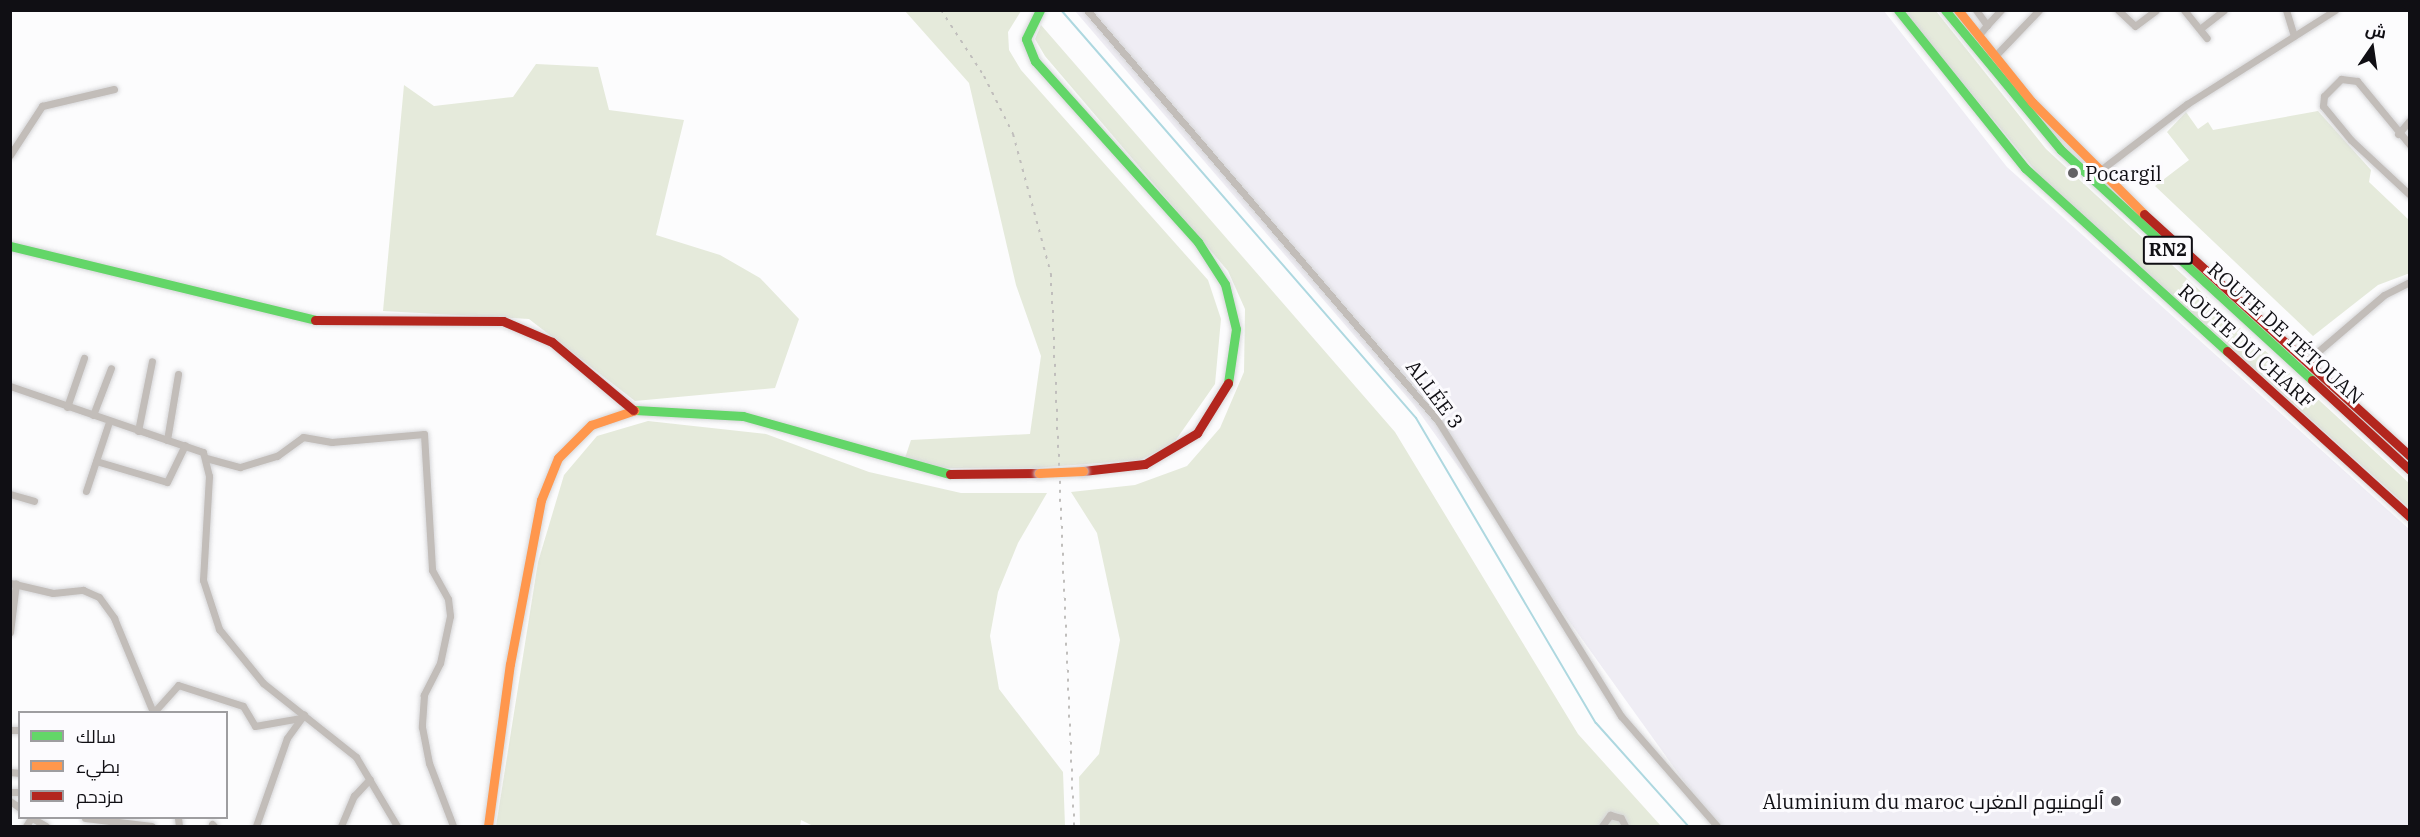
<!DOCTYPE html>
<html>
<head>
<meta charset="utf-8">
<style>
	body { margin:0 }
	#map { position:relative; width:2420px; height:837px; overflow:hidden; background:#fcfcfd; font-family:"IBM Plex Serif",Cairo,serif }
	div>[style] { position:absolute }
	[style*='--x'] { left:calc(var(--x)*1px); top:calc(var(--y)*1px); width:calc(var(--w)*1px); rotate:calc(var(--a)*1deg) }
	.built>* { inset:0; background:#efedf4 }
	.green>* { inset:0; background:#e5eadb }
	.stream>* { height:2px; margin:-1px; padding:0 1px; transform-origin:1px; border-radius:1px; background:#aed8e0 }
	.roads { filter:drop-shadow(0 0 2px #d6d6d8) drop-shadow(0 0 2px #d6d6d8) }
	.street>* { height:7px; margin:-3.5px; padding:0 3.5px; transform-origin:3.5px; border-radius:3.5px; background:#c2bdb9 }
	.fast>* { height:9px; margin:-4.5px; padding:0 4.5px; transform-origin:4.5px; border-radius:4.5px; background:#63d668 }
	.slow>* { height:9px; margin:-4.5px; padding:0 4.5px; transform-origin:4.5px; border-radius:4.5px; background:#ff974d }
	.jam>* { height:9px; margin:-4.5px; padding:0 4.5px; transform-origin:4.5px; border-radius:4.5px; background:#b3261e }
	.rail>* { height:2px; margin-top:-1px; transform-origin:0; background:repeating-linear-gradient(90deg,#c0bebc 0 3px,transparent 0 9px) }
	.bridges { filter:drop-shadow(0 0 2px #d6d6d8) drop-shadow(0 0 2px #d6d6d8) }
	.slow-bridge>* { height:9px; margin:-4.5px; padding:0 4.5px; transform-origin:4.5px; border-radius:4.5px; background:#ff974d }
	.dots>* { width:16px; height:16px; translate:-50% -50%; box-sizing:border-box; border:3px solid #fcfbfe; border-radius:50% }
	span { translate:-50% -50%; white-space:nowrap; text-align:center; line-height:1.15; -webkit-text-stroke:6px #fcfbfe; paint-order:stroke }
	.shield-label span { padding:2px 4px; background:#fcfbfe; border:2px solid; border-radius:4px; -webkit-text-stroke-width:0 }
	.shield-label { font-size:18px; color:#100f14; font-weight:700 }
	.poi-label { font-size:20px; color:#100f14 }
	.left { translate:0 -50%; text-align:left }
	.right { translate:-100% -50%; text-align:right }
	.street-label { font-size:20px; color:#100f14 }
	.frame { position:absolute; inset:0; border:12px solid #100f14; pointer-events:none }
	.legend { position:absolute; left:18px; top:711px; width:210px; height:108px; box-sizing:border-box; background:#fcfbfe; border:2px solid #9e9da0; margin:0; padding:8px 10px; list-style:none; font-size:18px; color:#100f14 }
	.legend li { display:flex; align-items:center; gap:12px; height:30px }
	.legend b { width:30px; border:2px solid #9e9da0 }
	.north { position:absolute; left:2342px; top:18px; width:60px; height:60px; -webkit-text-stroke:4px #fcfbfe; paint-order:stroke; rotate:13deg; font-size:16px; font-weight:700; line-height:24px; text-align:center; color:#100f14 }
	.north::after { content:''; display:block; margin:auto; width:21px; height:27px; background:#100f14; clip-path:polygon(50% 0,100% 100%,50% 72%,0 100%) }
</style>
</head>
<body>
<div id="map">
	<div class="built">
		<i style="clip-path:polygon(1075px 11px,1884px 11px,2007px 167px,2409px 529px,2409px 826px,1716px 826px,1414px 405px)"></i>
	</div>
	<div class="green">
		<i style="clip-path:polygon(905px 11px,1021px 11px,1008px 32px,1009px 50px,1021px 70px,1208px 280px,1221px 319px,1215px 384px,1173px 444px,1140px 460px,1034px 468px,942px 468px,904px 461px,911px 440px,1030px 434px,1041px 356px,1016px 285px,969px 83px)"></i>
		<i style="clip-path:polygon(1903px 11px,1936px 11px,2046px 149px,2409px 483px,2409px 508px,2040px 176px)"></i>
		<i style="clip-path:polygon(1041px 25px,1395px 432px,1578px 734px,1661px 826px,1080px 826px,1079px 777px,1099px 754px,1120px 640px,1097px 533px,1071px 492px,1135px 485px,1187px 466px,1220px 428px,1244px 372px,1245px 309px,1228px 271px,1045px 56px,1035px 39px)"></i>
		<i style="clip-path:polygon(536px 64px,598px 67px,609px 110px,684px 120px,656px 235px,720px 255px,760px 278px,799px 319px,775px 388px,635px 401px,529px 319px,383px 311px,404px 85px,434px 106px,513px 97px)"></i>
		<i style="clip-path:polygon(2318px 111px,2371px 170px,2369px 182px,2409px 220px,2410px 273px,2378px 285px,2313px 336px,2155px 186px,2189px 160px,2167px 132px,2186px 112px,2198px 129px,2208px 122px,2213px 130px)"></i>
		<i style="clip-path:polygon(648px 421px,766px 434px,869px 472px,961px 493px,1047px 493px,1018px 543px,998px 592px,990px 636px,999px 689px,1063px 772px,1065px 826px,813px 826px,801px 820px,800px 826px,496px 826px,538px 562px,564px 475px,597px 436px)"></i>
	</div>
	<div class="stream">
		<i style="--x:1061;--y:10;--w:541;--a:48.97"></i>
		<i style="--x:1416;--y:418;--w:354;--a:59.5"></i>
		<i style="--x:1596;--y:723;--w:138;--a:48.2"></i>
	</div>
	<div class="roads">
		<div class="street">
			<i style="--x:1087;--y:10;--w:540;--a:49.5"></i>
			<i style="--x:1438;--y:421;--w:347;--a:58.2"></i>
			<i style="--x:1621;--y:716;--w:146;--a:48.9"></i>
			<i style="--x:1976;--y:10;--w:19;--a:54"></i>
			<i style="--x:1987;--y:25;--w:14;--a:129"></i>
			<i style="--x:2118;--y:10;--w:23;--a:43"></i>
			<i style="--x:2135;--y:26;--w:26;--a:-37"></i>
			<i style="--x:2184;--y:10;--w:36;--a:51"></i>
			<i style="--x:2286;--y:10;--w:27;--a:73"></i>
			<i style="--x:1987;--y:25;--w:21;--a:-47"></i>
			<i style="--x:2201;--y:28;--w:29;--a:-38"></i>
			<i style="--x:1995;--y:56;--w:64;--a:-46.3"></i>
			<i style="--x:2398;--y:134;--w:18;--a:-49"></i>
			<i style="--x:2410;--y:145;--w:83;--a:-129.6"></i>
			<i style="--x:2357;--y:81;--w:16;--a:-173"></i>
			<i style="--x:2341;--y:79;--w:24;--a:135"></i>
			<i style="--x:2324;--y:96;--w:10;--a:96"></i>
			<i style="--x:2323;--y:106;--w:44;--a:50.5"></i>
			<i style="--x:2351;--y:140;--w:81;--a:43"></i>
			<i style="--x:10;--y:155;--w:59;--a:-56.9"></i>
			<i style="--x:42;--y:106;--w:74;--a:-13.3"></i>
			<i style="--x:2098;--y:172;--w:112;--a:-37.4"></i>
			<i style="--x:2187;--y:104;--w:175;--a:-32.4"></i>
			<i style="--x:2307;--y:361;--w:101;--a:-40.6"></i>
			<i style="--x:2384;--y:295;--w:29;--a:-27"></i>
			<i style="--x:10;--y:386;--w:204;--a:18.9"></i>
			<i style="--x:203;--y:452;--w:25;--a:76"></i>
			<i style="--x:209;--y:476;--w:104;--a:93.3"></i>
			<i style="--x:203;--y:580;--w:52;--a:71.9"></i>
			<i style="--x:219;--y:629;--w:70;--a:50.8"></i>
			<i style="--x:263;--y:683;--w:119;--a:38.5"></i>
			<i style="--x:356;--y:757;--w:80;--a:59.3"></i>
			<i style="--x:67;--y:407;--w:52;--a:-70.9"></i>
			<i style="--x:93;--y:415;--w:50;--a:-69"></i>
			<i style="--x:138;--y:431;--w:71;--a:-78.7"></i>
			<i style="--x:167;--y:440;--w:67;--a:-80.5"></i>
			<i style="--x:206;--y:458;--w:35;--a:15"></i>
			<i style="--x:240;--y:467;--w:39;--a:-17"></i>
			<i style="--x:277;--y:456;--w:32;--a:-36"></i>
			<i style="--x:303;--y:437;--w:29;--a:10"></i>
			<i style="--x:332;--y:442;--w:92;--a:-5"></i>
			<i style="--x:424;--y:434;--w:136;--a:86.6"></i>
			<i style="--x:432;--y:570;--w:33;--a:61"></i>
			<i style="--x:448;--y:599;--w:17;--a:83"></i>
			<i style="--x:450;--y:616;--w:48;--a:102"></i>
			<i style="--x:440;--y:663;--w:36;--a:117"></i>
			<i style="--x:424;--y:695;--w:32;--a:94"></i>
			<i style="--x:422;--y:727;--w:37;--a:79"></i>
			<i style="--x:429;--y:763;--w:67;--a:69.1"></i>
			<i style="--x:96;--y:461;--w:74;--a:16.5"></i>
			<i style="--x:167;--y:482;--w:41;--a:-64.1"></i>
			<i style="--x:86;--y:491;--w:73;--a:-71.6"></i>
			<i style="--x:10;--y:494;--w:25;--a:16"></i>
			<i style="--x:10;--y:583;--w:44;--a:13.1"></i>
			<i style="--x:53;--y:593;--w:30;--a:-6"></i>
			<i style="--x:83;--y:590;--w:17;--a:24"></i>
			<i style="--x:99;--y:597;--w:26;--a:54"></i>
			<i style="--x:114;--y:618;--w:102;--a:67.5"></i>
			<i style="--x:10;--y:632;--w:49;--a:-83"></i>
			<i style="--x:154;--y:712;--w:36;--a:-48"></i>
			<i style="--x:178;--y:685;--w:68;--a:17.9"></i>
			<i style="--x:243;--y:706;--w:23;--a:59"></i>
			<i style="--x:255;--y:726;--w:47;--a:-9.9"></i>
			<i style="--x:10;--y:730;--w:10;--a:0"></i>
			<i style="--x:10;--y:772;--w:10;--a:6"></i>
			<i style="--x:10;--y:792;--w:10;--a:0"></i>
			<i style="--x:10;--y:801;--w:12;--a:35"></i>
			<i style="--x:32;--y:818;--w:16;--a:30"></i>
			<i style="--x:85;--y:818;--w:67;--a:6.8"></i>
			<i style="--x:178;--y:818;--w:8;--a:83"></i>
			<i style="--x:212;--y:824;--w:3;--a:45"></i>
			<i style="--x:26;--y:826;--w:9;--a:-58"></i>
			<i style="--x:256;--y:826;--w:93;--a:-70.6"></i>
			<i style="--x:287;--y:738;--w:29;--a:-54"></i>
			<i style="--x:341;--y:826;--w:33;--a:-67"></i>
			<i style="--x:354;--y:796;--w:23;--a:-47"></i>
			<i style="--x:1602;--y:826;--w:14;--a:-54"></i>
			<i style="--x:1610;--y:815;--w:11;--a:15"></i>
			<i style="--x:1621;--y:818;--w:9;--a:63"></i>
		</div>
		<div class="fast">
			<i style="--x:1040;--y:10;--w:32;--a:116"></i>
			<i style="--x:1026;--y:39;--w:24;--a:68"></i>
			<i style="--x:1035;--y:61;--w:244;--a:48"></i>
			<i style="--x:1198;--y:242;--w:50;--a:57.3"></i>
			<i style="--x:1225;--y:284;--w:46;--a:76.3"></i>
			<i style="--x:1236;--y:329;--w:55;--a:98.4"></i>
			<i style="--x:1898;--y:10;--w:203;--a:51.2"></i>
			<i style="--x:2025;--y:168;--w:273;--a:42.2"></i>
			<i style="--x:1945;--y:10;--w:182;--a:50.4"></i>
			<i style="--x:2061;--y:150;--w:340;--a:42.5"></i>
			<i style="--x:10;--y:246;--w:314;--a:13.6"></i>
			<i style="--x:635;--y:410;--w:108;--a:3.2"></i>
			<i style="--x:743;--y:416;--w:215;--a:15.7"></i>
		</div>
		<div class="slow">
			<i style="--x:1958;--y:10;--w:118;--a:51.2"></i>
			<i style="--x:2032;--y:102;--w:158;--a:45"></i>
			<i style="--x:488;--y:826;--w:163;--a:-82.3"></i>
			<i style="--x:510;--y:664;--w:167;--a:-79.3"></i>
			<i style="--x:541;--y:500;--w:45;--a:-68"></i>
			<i style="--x:558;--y:458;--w:47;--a:-45"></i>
			<i style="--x:591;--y:425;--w:46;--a:-18.8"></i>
		</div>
		<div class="jam">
			<i style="--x:2144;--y:214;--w:360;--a:42.3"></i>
			<i style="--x:315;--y:320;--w:188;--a:0.3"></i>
			<i style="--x:503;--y:321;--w:53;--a:23.2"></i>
			<i style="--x:552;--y:342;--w:106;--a:40"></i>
			<i style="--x:2227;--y:351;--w:247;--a:42.2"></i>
			<i style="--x:2312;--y:380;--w:133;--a:42.6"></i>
			<i style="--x:1083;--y:471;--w:62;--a:-6.4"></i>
			<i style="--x:1145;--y:464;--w:61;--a:-30.8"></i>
			<i style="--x:1197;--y:433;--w:59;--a:-58.2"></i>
			<i style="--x:950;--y:474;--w:89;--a:-0.6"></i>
		</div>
	</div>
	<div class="rail">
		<i style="--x:941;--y:10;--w:79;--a:56.9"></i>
		<i style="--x:984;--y:76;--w:65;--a:63.4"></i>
		<i style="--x:1013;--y:134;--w:145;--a:74.8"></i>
		<i style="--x:1051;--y:274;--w:552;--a:87.61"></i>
	</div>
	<div class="bridges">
		<div class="slow-bridge">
			<i style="--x:1039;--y:473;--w:44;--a:-2.6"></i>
		</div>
	</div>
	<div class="dots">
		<i style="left:2073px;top:173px;background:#636266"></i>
		<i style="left:2116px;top:801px;background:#636266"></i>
	</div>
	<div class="shield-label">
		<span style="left:2168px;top:250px">RN2</span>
	</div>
	<div class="poi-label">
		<span class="left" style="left:2085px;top:173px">Pocargil</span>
		<span class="right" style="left:2104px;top:801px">Aluminium du maroc ألومنيوم المغرب</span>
	</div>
	<div class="street-label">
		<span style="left:2286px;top:333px;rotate:42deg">ROUTE DE TÉTOUAN</span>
		<span style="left:2247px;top:346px;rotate:42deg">ROUTE DU CHARF</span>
		<span style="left:1435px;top:394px;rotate:53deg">ALLÉE 3</span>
	</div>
	<div class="frame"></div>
	<ul class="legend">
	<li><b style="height:8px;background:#63d668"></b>سالك</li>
	<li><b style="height:8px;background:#ff974d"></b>بطيء</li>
	<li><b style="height:8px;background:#b3261e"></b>مزدحم</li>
	</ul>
	<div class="north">ش</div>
</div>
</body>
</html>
